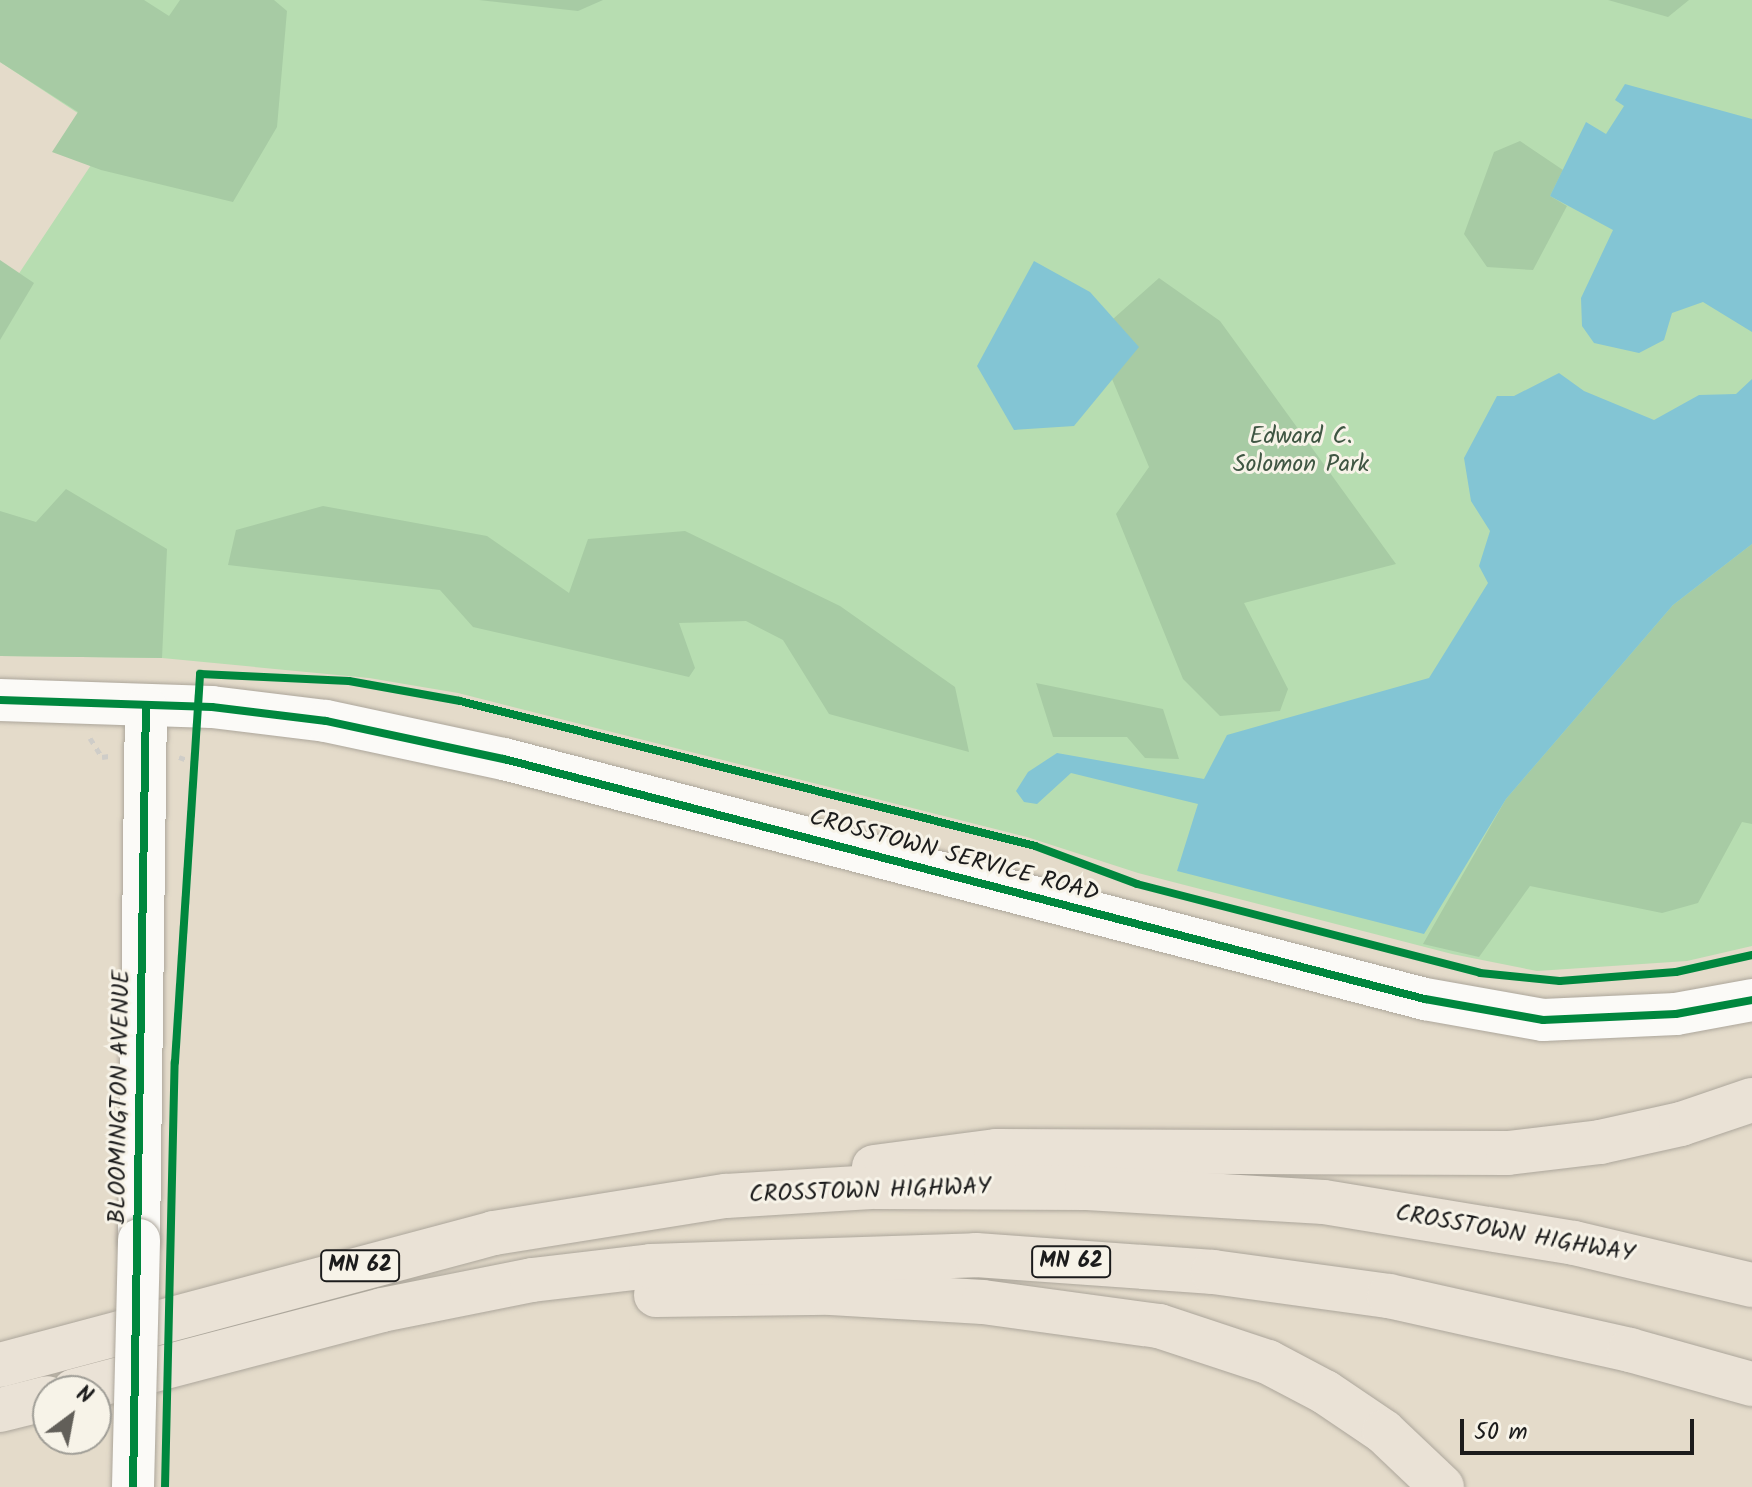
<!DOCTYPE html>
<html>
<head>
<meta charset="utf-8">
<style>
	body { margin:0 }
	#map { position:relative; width:1752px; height:1487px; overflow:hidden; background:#e4dbca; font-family:Kalam,sans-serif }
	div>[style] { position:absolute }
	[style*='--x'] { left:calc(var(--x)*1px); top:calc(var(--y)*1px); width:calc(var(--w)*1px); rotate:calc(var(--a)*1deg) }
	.green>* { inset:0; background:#b7ddb1 }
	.forest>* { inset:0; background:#a7cba4 }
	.water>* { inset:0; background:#83c5d4 }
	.path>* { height:5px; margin-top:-2.5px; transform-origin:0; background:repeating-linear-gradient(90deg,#cfcdc8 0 6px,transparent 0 12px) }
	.roads { filter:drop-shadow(0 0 2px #aca69b) drop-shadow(0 0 2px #aca69b) }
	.minor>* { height:42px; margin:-21px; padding:0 21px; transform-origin:21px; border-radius:21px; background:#fbfaf7 }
	.highway>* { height:44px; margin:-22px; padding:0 22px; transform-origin:22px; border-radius:22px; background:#eae2d6 }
	.bridges { filter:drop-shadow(0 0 2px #aca69b) drop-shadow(0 0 2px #aca69b) }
	.minor-bridge>* { height:42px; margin:-21px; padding:0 21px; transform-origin:21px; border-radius:21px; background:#fbfaf7 }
	.cycleway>* { height:8px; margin:-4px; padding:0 4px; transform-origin:4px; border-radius:4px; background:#00873e }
	span { translate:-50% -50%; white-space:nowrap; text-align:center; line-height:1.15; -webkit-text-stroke:6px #f7f3e8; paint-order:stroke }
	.shield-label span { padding:2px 6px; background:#f7f3e8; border:2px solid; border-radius:6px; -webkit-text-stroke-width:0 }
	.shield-label { font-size:22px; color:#1c1c1c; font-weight:700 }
	.park-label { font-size:24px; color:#3f5643 }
	.street-label { font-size:24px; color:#1c1c1c }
	.north { position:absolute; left:32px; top:1375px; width:80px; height:80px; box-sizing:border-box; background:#f7f3e8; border:2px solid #9f9d96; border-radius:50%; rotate:32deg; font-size:22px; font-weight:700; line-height:32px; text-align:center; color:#1c1c1c }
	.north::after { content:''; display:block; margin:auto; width:28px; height:36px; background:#625f59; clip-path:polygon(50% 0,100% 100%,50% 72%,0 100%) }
	.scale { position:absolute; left:1460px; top:1419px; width:234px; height:36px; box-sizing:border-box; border:4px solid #1c1c1c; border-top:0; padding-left:10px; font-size:24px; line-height:28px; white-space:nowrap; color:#1c1c1c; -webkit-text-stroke:6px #f7f3e8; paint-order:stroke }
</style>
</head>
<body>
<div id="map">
	<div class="green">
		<i style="clip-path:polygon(0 0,1752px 0,1752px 946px,1687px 961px,1537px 971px,1452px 954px,1138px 873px,1027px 837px,458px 693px,369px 678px,162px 658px,0 656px,0 302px,111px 135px,0 62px)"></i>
	</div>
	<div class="forest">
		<i style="clip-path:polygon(0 0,144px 0,169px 16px,180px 0,274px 0,287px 11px,277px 127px,233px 202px,101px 170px,52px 152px,78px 112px,0 62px)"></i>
		<i style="clip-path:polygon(479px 0,603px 0,578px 11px)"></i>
		<i style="clip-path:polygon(1608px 0,1689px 0,1668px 17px)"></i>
		<i style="clip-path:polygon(1520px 141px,1563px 170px,1550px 196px,1567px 206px,1533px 270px,1487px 267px,1464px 234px,1494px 152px)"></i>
		<i style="clip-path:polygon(0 260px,34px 283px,0 340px)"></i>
		<i style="clip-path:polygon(1159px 278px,1220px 321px,1396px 564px,1244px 603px,1288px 689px,1280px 711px,1220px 716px,1183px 679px,1116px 514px,1149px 467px,1112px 379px,1138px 347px,1113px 319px)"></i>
		<i style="clip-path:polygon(66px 489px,167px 549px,162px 658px,0 656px,0 511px,36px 522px)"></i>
		<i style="clip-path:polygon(323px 506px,487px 536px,569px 593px,588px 539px,685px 531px,840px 606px,955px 687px,969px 752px,829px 714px,783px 640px,746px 621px,679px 623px,695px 668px,689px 677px,473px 627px,440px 590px,228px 565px,236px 530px)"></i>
		<i style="clip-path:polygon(1752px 544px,1752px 824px,1742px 822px,1698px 903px,1662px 913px,1530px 886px,1479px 957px,1423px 944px,1506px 799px,1673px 605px)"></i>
		<i style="clip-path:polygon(1036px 683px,1163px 709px,1179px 759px,1145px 758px,1127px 737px,1053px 737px)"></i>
	</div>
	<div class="water">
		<i style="clip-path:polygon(1625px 84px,1752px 119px,1752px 332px,1703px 302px,1672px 313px,1664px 340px,1639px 353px,1594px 343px,1582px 326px,1581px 298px,1613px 230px,1550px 196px,1586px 122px,1606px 134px,1624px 106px,1615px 100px)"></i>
		<i style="clip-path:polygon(1034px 261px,1090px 292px,1139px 347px,1074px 426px,1014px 430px,977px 366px)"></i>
		<i style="clip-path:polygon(1559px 373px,1584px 391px,1654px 420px,1699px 395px,1736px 394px,1752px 379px,1752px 544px,1673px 605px,1506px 799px,1424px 934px,1177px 871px,1198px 804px,1071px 773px,1037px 804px,1024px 802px,1016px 791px,1028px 772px,1057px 753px,1204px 779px,1227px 735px,1429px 678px,1488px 583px,1479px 566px,1490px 531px,1471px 501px,1464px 458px,1497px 396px,1514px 396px)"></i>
	</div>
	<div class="path">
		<i style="--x:90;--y:738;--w:22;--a:58"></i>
		<i style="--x:102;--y:757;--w:7;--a:-8"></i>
		<i style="--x:179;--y:757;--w:15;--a:20"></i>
	</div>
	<div class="roads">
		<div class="minor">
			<i style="--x:0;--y:700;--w:212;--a:1.9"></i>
			<i style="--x:212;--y:707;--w:115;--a:7"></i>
			<i style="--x:326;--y:721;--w:182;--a:12.1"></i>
			<i style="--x:504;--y:759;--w:952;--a:14.61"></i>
			<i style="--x:1425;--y:999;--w:120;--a:10.1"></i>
			<i style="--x:1543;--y:1020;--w:133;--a:-2.6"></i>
			<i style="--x:1676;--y:1014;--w:77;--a:-10.4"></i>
			<i style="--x:139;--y:1240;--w:533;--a:-89.25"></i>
		</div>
		<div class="highway">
			<i style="--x:874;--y:1167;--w:123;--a:-7.5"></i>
			<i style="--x:996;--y:1151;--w:512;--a:0.22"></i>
			<i style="--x:1508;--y:1153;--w:93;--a:-6.8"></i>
			<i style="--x:1600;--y:1142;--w:83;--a:-12.5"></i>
			<i style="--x:1681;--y:1124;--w:75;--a:-18.7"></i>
			<i style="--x:656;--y:1295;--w:175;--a:-0.7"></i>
			<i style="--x:831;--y:1293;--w:152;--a:3.4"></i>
			<i style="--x:983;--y:1302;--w:178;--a:7.8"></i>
			<i style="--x:1159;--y:1326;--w:115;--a:18.3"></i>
			<i style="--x:1268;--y:1362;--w:64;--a:27.8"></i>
			<i style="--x:1325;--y:1392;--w:71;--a:34.1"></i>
			<i style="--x:1384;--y:1432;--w:80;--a:43.5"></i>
			<i style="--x:0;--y:1365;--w:511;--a:-14.96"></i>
			<i style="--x:494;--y:1233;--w:235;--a:-9.1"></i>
			<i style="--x:726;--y:1196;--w:149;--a:-3.5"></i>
			<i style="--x:875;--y:1187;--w:212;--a:0.3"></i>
			<i style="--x:1087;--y:1188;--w:237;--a:3.4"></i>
			<i style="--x:1324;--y:1202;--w:253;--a:9.3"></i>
			<i style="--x:1574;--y:1243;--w:183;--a:13.3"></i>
			<i style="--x:74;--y:1391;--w:318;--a:-14.7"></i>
			<i style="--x:382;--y:1310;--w:153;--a:-11.3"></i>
			<i style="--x:532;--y:1280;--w:120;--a:-6.7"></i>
			<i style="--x:651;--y:1266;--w:325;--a:-1.9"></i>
			<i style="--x:976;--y:1255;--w:238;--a:4.1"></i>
			<i style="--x:1213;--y:1272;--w:178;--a:7.8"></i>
			<i style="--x:1389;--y:1296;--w:247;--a:12.6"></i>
			<i style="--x:1630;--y:1350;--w:127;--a:15.6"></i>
			<i style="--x:0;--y:1410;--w:49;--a:-14"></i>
		</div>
	</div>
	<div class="bridges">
		<div class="minor-bridge">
			<i style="--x:133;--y:1487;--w:247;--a:-88.6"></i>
		</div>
	</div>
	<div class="cycleway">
		<i style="--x:0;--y:700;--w:212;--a:1.9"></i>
		<i style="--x:212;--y:707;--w:115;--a:7"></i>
		<i style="--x:326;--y:721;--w:182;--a:12.1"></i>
		<i style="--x:504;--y:759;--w:952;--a:14.61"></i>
		<i style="--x:1425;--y:999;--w:120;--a:10.1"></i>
		<i style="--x:1543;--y:1020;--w:133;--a:-2.6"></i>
		<i style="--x:1676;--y:1014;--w:77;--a:-10.4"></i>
		<i style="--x:133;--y:1487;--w:780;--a:-89.05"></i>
		<i style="--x:165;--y:1487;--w:425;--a:-88.7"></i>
		<i style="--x:175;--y:1062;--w:389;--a:-86.3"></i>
		<i style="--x:200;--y:674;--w:149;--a:2.7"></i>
		<i style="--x:349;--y:681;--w:113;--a:10.2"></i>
		<i style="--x:460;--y:701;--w:593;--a:14.15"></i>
		<i style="--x:1035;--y:846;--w:109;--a:20.4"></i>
		<i style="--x:1137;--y:884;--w:354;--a:14.5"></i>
		<i style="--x:1480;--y:973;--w:80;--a:5.7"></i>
		<i style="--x:1560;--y:981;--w:116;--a:-4.4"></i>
		<i style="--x:1676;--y:972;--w:78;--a:-12.6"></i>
	</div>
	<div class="shield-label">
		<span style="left:1071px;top:1262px">MN 62</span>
		<span style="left:360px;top:1266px">MN 62</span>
	</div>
	<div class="park-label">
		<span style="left:1301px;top:451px">Edward C.<br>Solomon Park</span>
	</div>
	<div class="street-label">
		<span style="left:954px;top:856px;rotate:15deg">CROSSTOWN SERVICE ROAD</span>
		<span style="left:120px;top:1097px;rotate:-89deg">BLOOMINGTON AVENUE</span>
		<span style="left:870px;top:1191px;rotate:-2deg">CROSSTOWN HIGHWAY</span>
		<span style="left:1515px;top:1234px;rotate:10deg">CROSSTOWN HIGHWAY</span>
	</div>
	<div class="north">N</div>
	<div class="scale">50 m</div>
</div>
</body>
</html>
